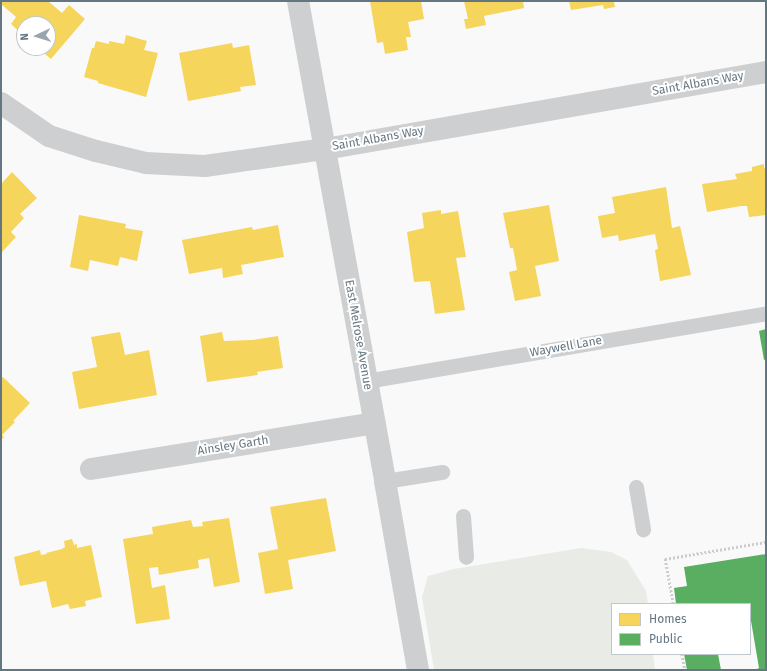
<!DOCTYPE html>
<html>
<head>
<meta charset="utf-8">
<style>
	body { margin:0 }
	#map { position:relative; width:767px; height:671px; overflow:hidden; background:#f9f9f9; font-family:"Fira Sans",sans-serif }
	div>[style] { position:absolute }
	[style*='--x'] { left:calc(var(--x)*1px); top:calc(var(--y)*1px); width:calc(var(--w)*1px); rotate:calc(var(--a)*1deg) }
	.green>* { inset:0; background:#e8ebe6 }
	.homes>* { inset:0; background:#f6d55c }
	.public>* { inset:0; background:#5aae61 }
	.path>* { height:2.5px; margin-top:-1.25px; transform-origin:0; background:repeating-linear-gradient(90deg,#cbcccd 0 2px,transparent 0 4px) }
	.service>* { height:15px; margin:-7.5px; padding:0 7.5px; transform-origin:7.5px; border-radius:7.5px; background:#cecfd0 }
	.minor>* { height:22px; margin:-11px; padding:0 11px; transform-origin:11px; border-radius:11px; background:#cecfd0 }
	.tertiary>* { height:22px; margin:-11px; padding:0 11px; transform-origin:11px; border-radius:11px; background:#cecfd0 }
	span { translate:-50% -50%; white-space:nowrap; text-align:center; line-height:1.15; -webkit-text-stroke:4px #fff; paint-order:stroke }
	.street-label { font-size:12px; color:#657683 }
	.frame { position:absolute; inset:0; border:2px solid #657683; pointer-events:none }
	.legend { position:absolute; left:611px; top:603px; width:140px; height:52px; box-sizing:border-box; background:#fff; border:1px solid #c1c8cd; margin:0; padding:5px 7px; list-style:none; font-size:12px; color:#657683 }
	.legend li { display:flex; align-items:center; gap:8px; height:20px }
	.legend b { width:20px; border:1px solid #c1c8cd }
	.north { position:absolute; left:16px; top:16px; width:40px; height:40px; box-sizing:border-box; background:#fff; border:1px solid #c1c8cd; border-radius:50%; rotate:266deg; font-size:11px; font-weight:700; line-height:16px; text-align:center; color:#657683 }
	.north::after { content:''; display:block; margin:auto; width:14px; height:18px; background:#99a4ac; clip-path:polygon(50% 0,100% 100%,50% 72%,0 100%) }
</style>
</head>
<body>
<div id="map">
	<div class="green">
		<i style="clip-path:polygon(581px 548px,611px 552px,627px 560px,646px 591px,648px 604px,612px 604px,612px 654px,653px 654px,655px 670px,434px 670px,422px 597px,428px 576px,454px 569px)"></i>
	</div>
	<div class="homes">
		<i style="clip-path:polygon(1px 1px,48px 1px,62px 13px,69px 5px,85px 19px,51px 59px,38px 48px,48px 48px,48px 24px,24px 24px,24px 36px,11px 24px,16px 17px,1px 4px)"></i>
		<i style="clip-path:polygon(370px 1px,421px 1px,424px 19px,408px 22px,411px 37px,406px 37px,408px 50px,385px 54px,383px 42px,377px 43px)"></i>
		<i style="clip-path:polygon(464px 1px,523px 1px,524px 8px,484px 16px,486px 25px,466px 29px,464px 19px,468px 19px)"></i>
		<i style="clip-path:polygon(569px 1px,618px 1px,618px 2px,614px 2px,615px 7px,604px 9px,603px 5px,571px 10px)"></i>
		<i style="clip-path:polygon(126px 35px,147px 41px,144px 50px,158px 53px,146px 97px,98px 83px,98px 81px,84px 77px,92px 48px,94px 48px,96px 41px,109px 44px,109px 41px,124px 44px)"></i>
		<i style="clip-path:polygon(232px 43px,233px 48px,249px 45px,256px 85px,240px 87px,241px 91px,188px 101px,179px 53px)"></i>
		<i style="clip-path:polygon(764px 164px,764px 168px,766px 168px,766px 215px,749px 217px,747px 206px,741px 206px,707px 212px,702px 184px,737px 179px,735px 174px,752px 171px,752px 167px)"></i>
		<i style="clip-path:polygon(12px 172px,37px 198px,20px 214px,24px 218px,11px 232px,16px 237px,1px 253px,1px 184px)"></i>
		<i style="clip-path:polygon(666px 187px,672px 228px,680px 226px,691px 275px,660px 281px,655px 250px,658px 249px,655px 234px,619px 241px,618px 235px,602px 238px,598px 216px,615px 213px,612px 197px)"></i>
		<i style="clip-path:polygon(549px 205px,559px 261px,535px 266px,541px 296px,515px 301px,509px 272px,517px 270px,513px 248px,510px 248px,503px 213px)"></i>
		<i style="clip-path:polygon(441px 210px,441px 214px,458px 211px,466px 257px,456px 258px,465px 310px,435px 314px,430px 281px,414px 282px,407px 232px,424px 228px,422px 213px)"></i>
		<i style="clip-path:polygon(79px 215px,126px 224px,125px 228px,143px 231px,137px 261px,120px 257px,118px 266px,90px 260px,88px 271px,70px 267px)"></i>
		<i style="clip-path:polygon(278px 225px,284px 257px,241px 265px,243px 274px,223px 278px,222px 268px,189px 274px,182px 240px,252px 227px,253px 230px)"></i>
		<i style="clip-path:polygon(120px 332px,125px 355px,149px 350px,157px 395px,79px 409px,72px 372px,97px 367px,91px 337px)"></i>
		<i style="clip-path:polygon(222px 332px,224px 341px,252px 340px,278px 336px,283px 368px,257px 372px,258px 375px,207px 382px,200px 336px)"></i>
		<i style="clip-path:polygon(3px 377px,30px 403px,13px 421px,15px 422px,2px 435px,4px 437px,1px 440px,1px 379px)"></i>
		<i style="clip-path:polygon(326px 498px,336px 551px,288px 560px,293px 589px,265px 594px,258px 553px,278px 549px,270px 507px)"></i>
		<i style="clip-path:polygon(229px 518px,240px 582px,214px 587px,209px 558px,198px 560px,199px 568px,159px 575px,158px 567px,149px 568px,152px 588px,165px 585px,170px 619px,136px 624px,123px 539px,153px 534px,152px 527px,191px 520px,193px 527px,203px 526px,202px 522px)"></i>
		<i style="clip-path:polygon(72px 539px,74px 545px,77px 544px,77px 548px,91px 545px,102px 597px,85px 601px,86px 606px,70px 609px,68px 604px,52px 608px,46px 581px,20px 586px,14px 557px,40px 550px,41px 555px,47px 554px,46px 553px,62px 549px,65px 547px,64px 541px)"></i>
	</div>
	<div class="public">
		<i style="clip-path:polygon(766px 329px,766px 359px,764px 360px,759px 331px)"></i>
		<i style="clip-path:polygon(766px 554px,766px 670px,755px 670px,759px 668px,750px 615px,750px 604px,676px 604px,674px 588px,687px 586px,684px 567px)"></i>
		<i style="clip-path:polygon(684px 654px,718px 654px,721px 670px,687px 670px)"></i>
	</div>
	<div class="path">
		<i style="--x:673;--y:604;--w:46;--a:-100.1"></i>
		<i style="--x:665;--y:559;--w:102;--a:-9.6"></i>
		<i style="--x:682;--y:654;--w:16;--a:79"></i>
	</div>
	<div class="service">
		<i style="--x:366;--y:381;--w:406;--a:-9.6"></i>
		<i style="--x:385;--y:481;--w:58;--a:-9"></i>
		<i style="--x:636;--y:487;--w:43;--a:80.5"></i>
		<i style="--x:463;--y:516;--w:41;--a:85.8"></i>
	</div>
	<div class="minor">
		<i style="--x:1;--y:103;--w:58;--a:34.5"></i>
		<i style="--x:49;--y:136;--w:49;--a:17.7"></i>
		<i style="--x:96;--y:151;--w:51;--a:13.5"></i>
		<i style="--x:146;--y:163;--w:59;--a:2.9"></i>
		<i style="--x:205;--y:166;--w:121;--a:-8.1"></i>
		<i style="--x:91;--y:469;--w:287;--a:-9.2"></i>
	</div>
	<div class="tertiary">
		<i style="--x:298;--y:1;--w:488;--a:79.7"></i>
		<i style="--x:385;--y:481;--w:192;--a:80.1"></i>
		<i style="--x:325;--y:149;--w:448;--a:-9.9"></i>
	</div>
	<div class="street-label">
		<span style="left:698px;top:84px;rotate:-10deg">Saint Albans Way</span>
		<span style="left:378px;top:139px;rotate:-10deg">Saint Albans Way</span>
		<span style="left:358px;top:335px;rotate:80deg">East Melrose Avenue</span>
		<span style="left:566px;top:347px;rotate:-10deg">Waywell Lane</span>
		<span style="left:233px;top:446px;rotate:-9deg">Ainsley Garth</span>
	</div>
	<div class="frame"></div>
	<ul class="legend">
	<li><b style="height:11px;background:#f6d55c"></b>Homes</li>
	<li><b style="height:11px;background:#5aae61"></b>Public</li>
	</ul>
	<div class="north">N</div>
</div>
</body>
</html>
